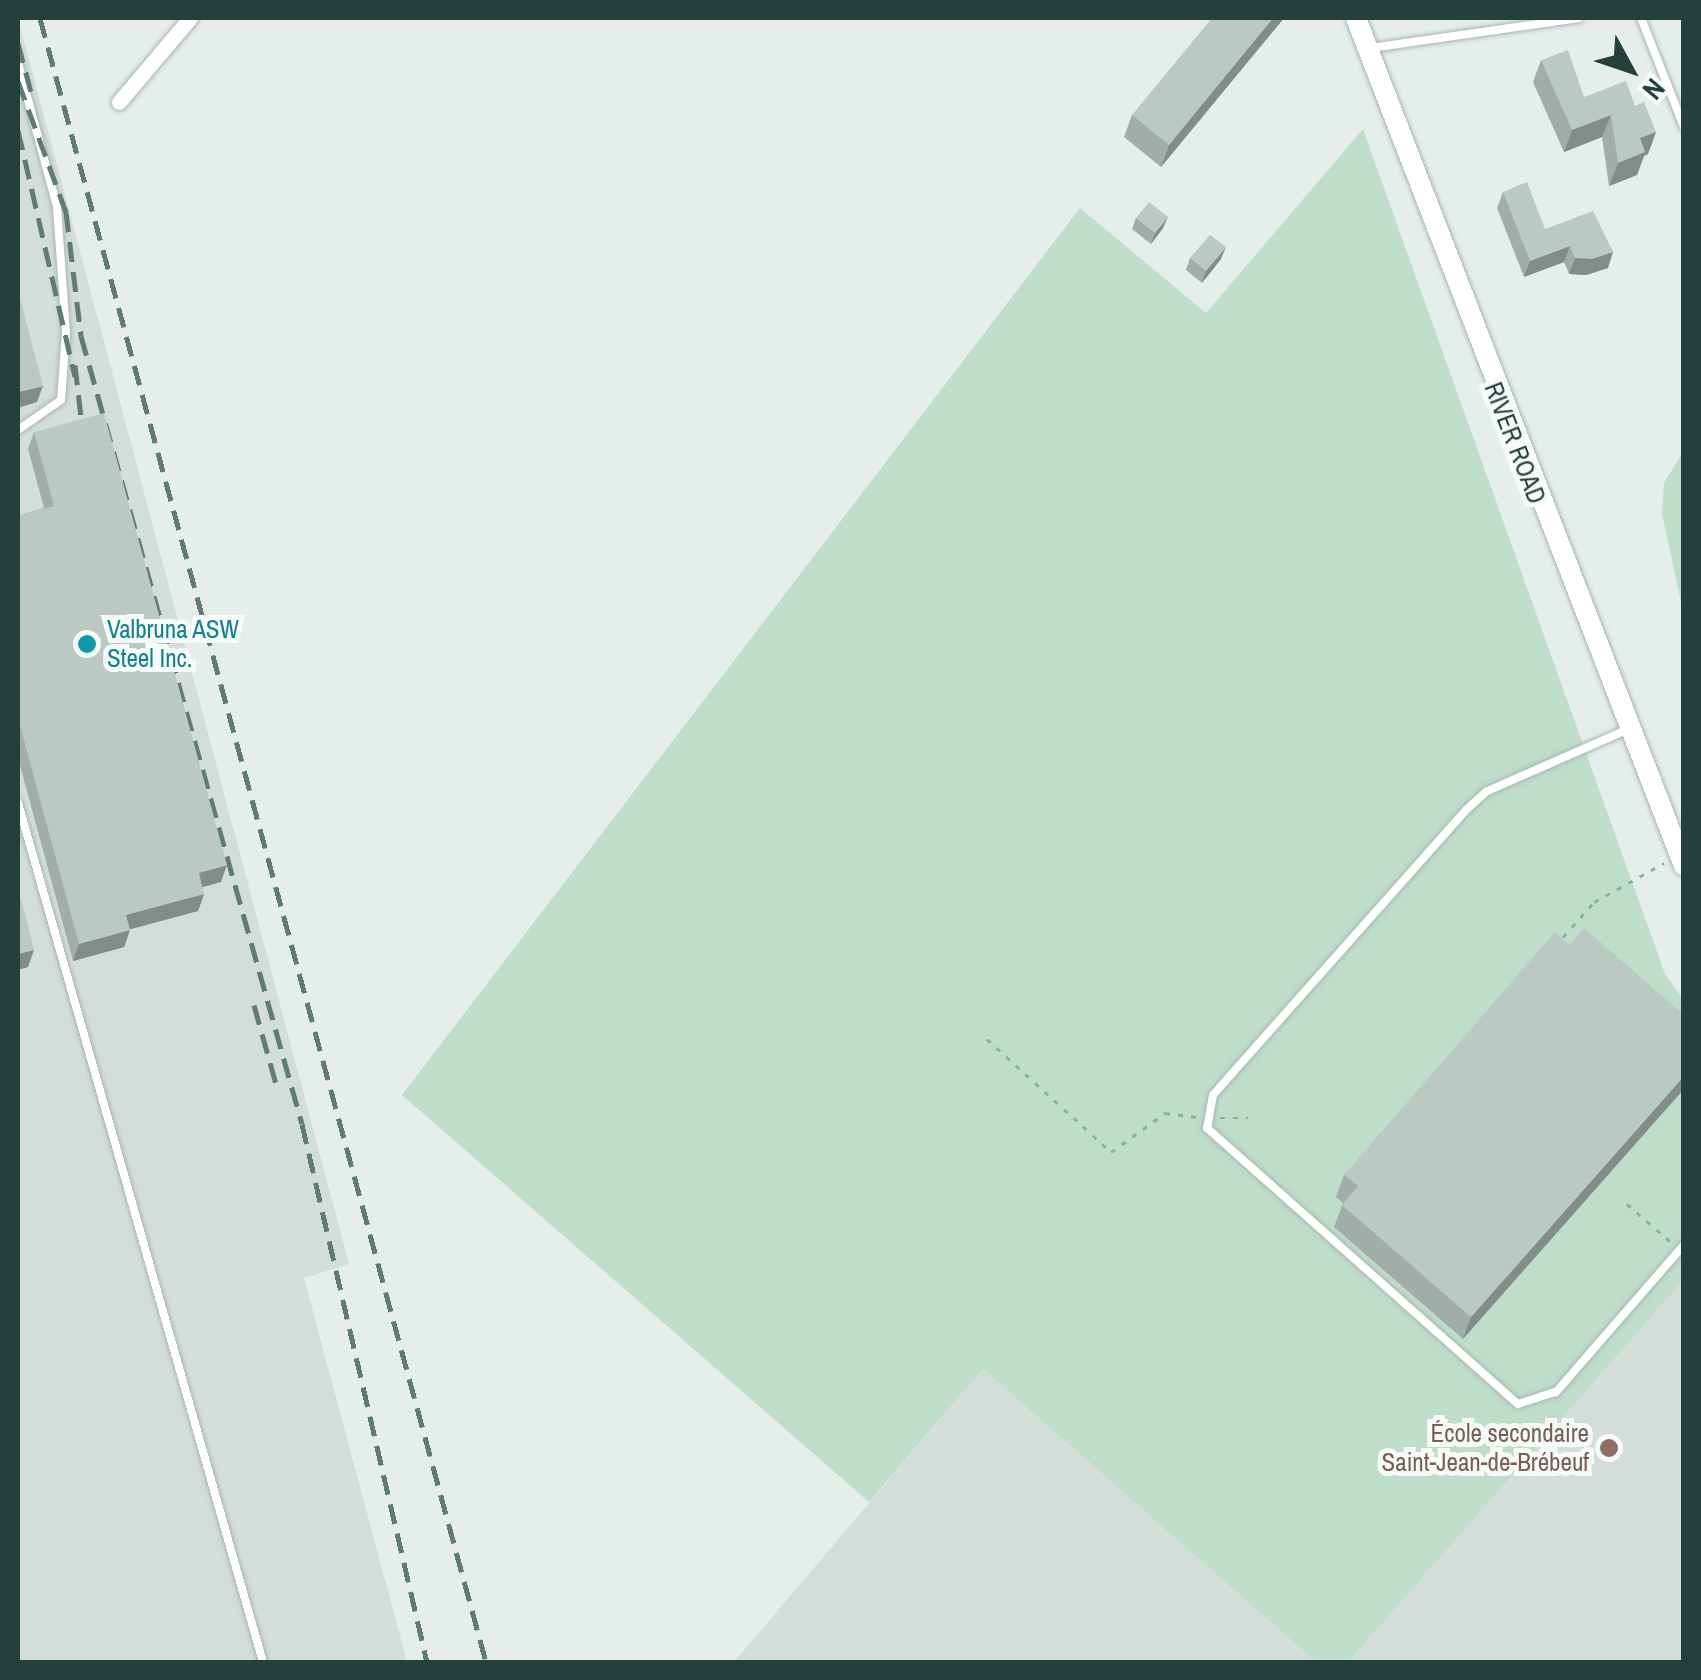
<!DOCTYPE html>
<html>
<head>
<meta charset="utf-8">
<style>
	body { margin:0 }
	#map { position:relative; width:1701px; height:1680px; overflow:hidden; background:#e5eeeb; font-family:"Archivo Narrow",sans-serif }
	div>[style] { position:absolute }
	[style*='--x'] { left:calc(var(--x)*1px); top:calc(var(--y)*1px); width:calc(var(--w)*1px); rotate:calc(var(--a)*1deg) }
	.built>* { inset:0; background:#d3deda }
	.green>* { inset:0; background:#bedeca }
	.path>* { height:2.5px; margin-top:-1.25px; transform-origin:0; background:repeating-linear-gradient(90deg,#86b1a7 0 5px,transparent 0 13px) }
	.roads { filter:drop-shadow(0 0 2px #a7b6b3) drop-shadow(0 0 2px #a7b6b3) }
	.lane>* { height:8px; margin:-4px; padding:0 4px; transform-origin:4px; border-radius:4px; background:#fff }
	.street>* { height:15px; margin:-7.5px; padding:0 7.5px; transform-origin:7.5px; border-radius:7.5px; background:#fff }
	.secondary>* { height:20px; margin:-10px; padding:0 10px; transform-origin:10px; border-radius:10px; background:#fff }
	.rail>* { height:5px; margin-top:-2.5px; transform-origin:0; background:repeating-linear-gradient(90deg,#5f7b76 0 20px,transparent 0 30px) }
	.wall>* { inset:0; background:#a0ada9 }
	.shaded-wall>* { inset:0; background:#828d89 }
	.building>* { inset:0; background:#bac9c4 }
	.dots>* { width:28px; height:28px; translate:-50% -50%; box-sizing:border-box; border:5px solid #f6faf8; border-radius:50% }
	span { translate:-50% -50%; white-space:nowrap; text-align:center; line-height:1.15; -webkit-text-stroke:10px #f6faf8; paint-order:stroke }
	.street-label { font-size:25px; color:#24403b }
	.culture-label { font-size:25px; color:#0d838f }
	.left { translate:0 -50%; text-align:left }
	.education-label { font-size:25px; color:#785e54 }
	.right { translate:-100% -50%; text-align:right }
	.frame { position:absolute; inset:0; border:20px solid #24403b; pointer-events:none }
	.north { position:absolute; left:1581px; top:20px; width:100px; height:100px; -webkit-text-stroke:8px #f6faf8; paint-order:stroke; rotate:130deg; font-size:28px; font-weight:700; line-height:40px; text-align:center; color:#24403b }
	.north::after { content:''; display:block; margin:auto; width:35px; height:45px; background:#24403b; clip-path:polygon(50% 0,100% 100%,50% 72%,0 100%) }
</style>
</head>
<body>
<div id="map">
	<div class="built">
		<i style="clip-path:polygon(18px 18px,349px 1264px,304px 1278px,407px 1662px,18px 1662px)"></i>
		<i style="clip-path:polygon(1683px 1279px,1683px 1662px,1348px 1662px,1386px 1618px)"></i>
		<i style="clip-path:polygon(983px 1369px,1316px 1662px,734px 1662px)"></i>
	</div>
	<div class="green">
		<i style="clip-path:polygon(1363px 129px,1665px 974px,1683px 999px,1684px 1279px,1348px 1662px,1316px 1662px,983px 1369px,869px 1502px,402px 1095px,1080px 208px,1206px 313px)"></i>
		<i style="clip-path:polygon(1683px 452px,1683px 611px,1662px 514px,1664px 483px)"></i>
	</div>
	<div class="path">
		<i style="--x:1563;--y:937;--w:47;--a:-48.5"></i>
		<i style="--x:1594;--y:902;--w:80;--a:-29.1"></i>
		<i style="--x:987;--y:1039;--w:168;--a:42.3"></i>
		<i style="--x:1111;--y:1152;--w:67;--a:-35.8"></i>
		<i style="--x:1165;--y:1113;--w:32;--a:7"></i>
		<i style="--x:1220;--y:1118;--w:28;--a:0"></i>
		<i style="--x:1627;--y:1204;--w:58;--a:40.8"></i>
	</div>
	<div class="roads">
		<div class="lane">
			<i style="--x:1641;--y:18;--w:117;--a:68.5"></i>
			<i style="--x:1371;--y:48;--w:210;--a:-8.2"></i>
			<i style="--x:18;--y:63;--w:149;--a:74.8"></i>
			<i style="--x:57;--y:207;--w:125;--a:85.9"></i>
			<i style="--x:66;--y:332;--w:68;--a:94.2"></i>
			<i style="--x:61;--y:400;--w:52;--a:145.1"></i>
			<i style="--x:1624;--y:731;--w:150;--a:156.3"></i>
			<i style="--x:1487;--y:791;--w:28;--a:138"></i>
			<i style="--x:1466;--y:810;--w:381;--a:131.6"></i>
			<i style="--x:1213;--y:1095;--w:34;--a:100"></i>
			<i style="--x:1207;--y:1128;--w:416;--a:41.6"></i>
			<i style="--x:1518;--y:1404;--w:40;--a:-18"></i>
			<i style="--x:1556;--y:1392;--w:195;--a:-49"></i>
			<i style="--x:18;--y:803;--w:893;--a:74.08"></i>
		</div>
		<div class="street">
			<i style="--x:119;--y:102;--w:110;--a:-49.8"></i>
		</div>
		<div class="secondary">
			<i style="--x:1356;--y:18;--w:909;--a:68.85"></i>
		</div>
	</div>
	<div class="rail">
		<i style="--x:40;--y:18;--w:1703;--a:74.82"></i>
		<i style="--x:18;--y:43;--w:51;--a:75.1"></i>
		<i style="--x:18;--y:81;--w:140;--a:69.9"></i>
		<i style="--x:66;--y:212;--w:125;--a:83.1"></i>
		<i style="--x:81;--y:336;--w:818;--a:74.33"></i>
		<i style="--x:302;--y:1124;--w:552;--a:76.92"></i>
		<i style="--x:18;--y:130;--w:253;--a:77"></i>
		<i style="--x:75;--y:365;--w:69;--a:83.4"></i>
		<i style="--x:254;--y:1005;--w:89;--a:74.4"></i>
	</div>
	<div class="wall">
		<i style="clip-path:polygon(1284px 18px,1161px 167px,1124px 137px,1132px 115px)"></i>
		<i style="clip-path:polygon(1541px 60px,1584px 97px,1635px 106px,1656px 132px,1648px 154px,1644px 156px,1637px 175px,1609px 186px,1602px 137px,1564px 152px,1533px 82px)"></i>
		<i style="clip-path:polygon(1503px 192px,1545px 229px,1608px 268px,1586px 275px,1569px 274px,1564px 262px,1524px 277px,1497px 208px)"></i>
		<i style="clip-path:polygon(1136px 218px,1163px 228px,1151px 244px,1132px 229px)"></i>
		<i style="clip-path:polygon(1190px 258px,1221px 259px,1202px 283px,1186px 270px)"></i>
		<i style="clip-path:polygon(34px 432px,221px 882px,202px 887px,204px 894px,198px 911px,130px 929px,124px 947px,73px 961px,18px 758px,18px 516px,44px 508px,28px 449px)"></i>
		<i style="clip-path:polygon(1570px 945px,1684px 1015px,1463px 1339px,1334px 1227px,1343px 1203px,1336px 1197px,1344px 1175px)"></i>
	</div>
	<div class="shaded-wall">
		<i style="clip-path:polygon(1273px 18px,1284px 18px,1161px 167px,1169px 145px)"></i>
		<i style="clip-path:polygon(1611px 115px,1602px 137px,1564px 152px,1572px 130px)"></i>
		<i style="clip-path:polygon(1656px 132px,1648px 154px,1644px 156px,1637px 175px,1609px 186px,1618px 163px,1640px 138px)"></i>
		<i style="clip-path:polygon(1168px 217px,1163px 228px,1151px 244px,1155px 233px)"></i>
		<i style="clip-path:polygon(1570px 246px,1564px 262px,1524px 277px,1530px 261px)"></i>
		<i style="clip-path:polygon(1226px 247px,1221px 259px,1202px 283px,1206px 271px)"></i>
		<i style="clip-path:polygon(1613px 252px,1608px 268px,1586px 275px,1569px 274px,1575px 258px)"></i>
		<i style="clip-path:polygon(43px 386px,37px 402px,18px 408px,18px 392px)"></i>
		<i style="clip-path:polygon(227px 865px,221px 882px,192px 890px,199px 873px)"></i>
		<i style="clip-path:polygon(204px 894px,198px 911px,120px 932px,126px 915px)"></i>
		<i style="clip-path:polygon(130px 930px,124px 947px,73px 961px,79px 944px)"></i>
		<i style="clip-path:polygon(34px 950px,28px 967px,18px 970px,18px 954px)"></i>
		<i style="clip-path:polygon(1684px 1076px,1684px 1089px,1463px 1339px,1471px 1317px)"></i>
	</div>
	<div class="building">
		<i style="clip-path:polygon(1212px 18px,1273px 18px,1169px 145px,1132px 115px)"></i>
		<i style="clip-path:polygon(1568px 50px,1584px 97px,1626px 81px,1635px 106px,1644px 102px,1656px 132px,1640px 138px,1645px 152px,1618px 163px,1611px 115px,1572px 130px,1541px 60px)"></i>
		<i style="clip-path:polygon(1527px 182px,1545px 229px,1593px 211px,1613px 252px,1592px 259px,1575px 258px,1570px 246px,1530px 261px,1503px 192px)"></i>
		<i style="clip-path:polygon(1149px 202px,1168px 217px,1155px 233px,1136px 218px)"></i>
		<i style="clip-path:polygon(1210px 235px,1226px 247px,1206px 271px,1190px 258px)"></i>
		<i style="clip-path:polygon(18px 290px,43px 386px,18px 392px)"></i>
		<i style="clip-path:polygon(104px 413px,227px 865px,199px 873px,204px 894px,126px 915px,130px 930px,79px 944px,18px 718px,18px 516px,54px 506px,34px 432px)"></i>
		<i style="clip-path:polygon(21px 899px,34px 950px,18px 954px,18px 900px)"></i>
		<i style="clip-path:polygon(1584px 928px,1684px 1015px,1684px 1076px,1471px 1317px,1342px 1205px,1358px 1186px,1344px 1175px,1555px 932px,1570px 945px)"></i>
	</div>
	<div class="dots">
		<i style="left:87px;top:644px;background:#0f9aa8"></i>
		<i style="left:1609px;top:1448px;background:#8d6e63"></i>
	</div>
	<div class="street-label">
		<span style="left:1515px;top:443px;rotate:69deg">RIVER ROAD</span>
	</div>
	<div class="culture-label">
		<span class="left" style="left:107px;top:644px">Valbruna ASW<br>Steel Inc.</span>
	</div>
	<div class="education-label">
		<span class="right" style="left:1589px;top:1448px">École secondaire<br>Saint-Jean-de-Brébeuf</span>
	</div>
	<div class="frame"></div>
	<div class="north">N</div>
</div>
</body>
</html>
